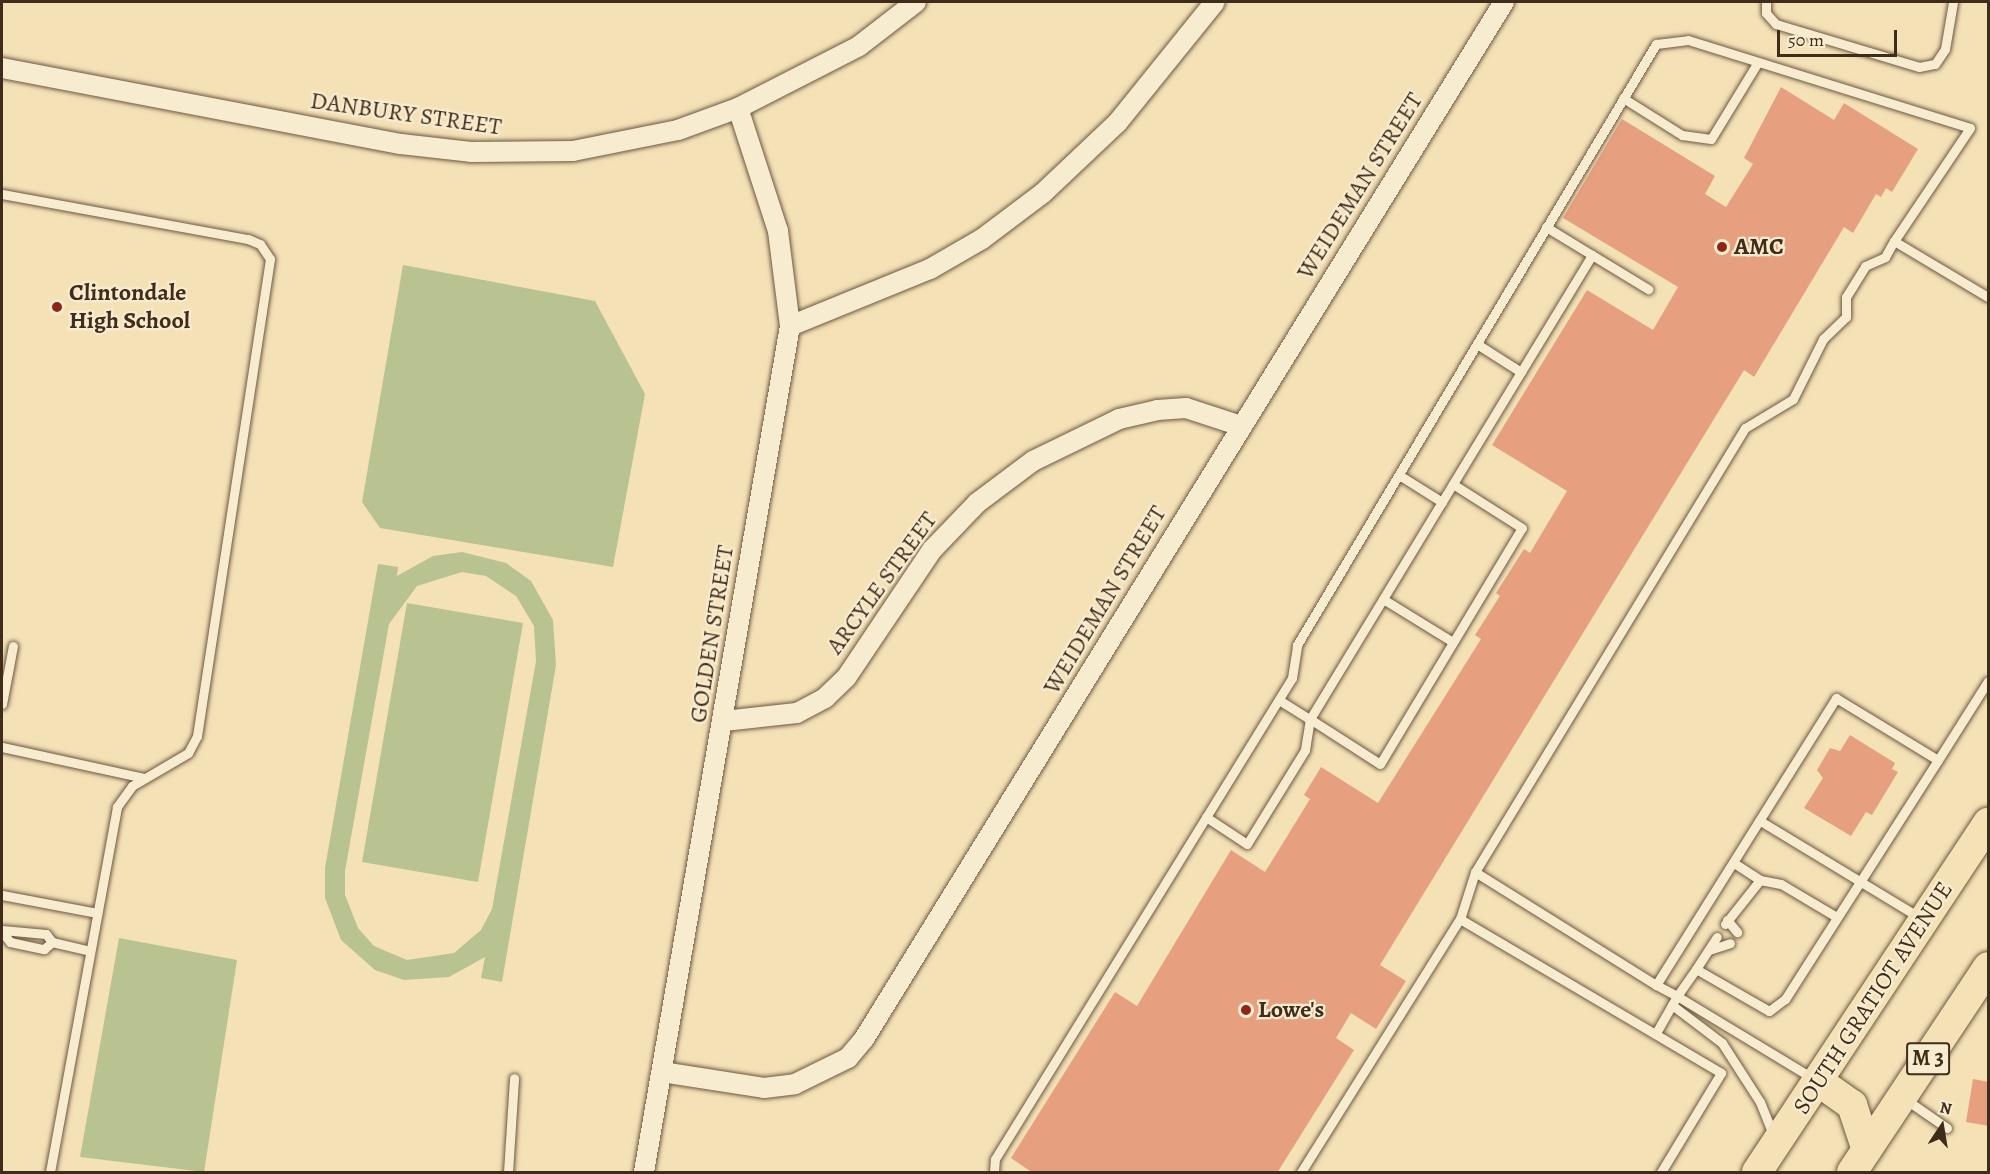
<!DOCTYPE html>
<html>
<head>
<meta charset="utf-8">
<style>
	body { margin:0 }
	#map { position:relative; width:1990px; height:1174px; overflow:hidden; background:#f4e1b6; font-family:Alegreya,serif }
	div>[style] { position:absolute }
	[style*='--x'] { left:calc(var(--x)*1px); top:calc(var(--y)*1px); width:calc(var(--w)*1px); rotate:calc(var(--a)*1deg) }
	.green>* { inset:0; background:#b8c391 }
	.building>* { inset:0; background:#e6a080 }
	.roads { filter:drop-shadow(0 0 2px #6d5941) drop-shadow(0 0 2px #6d5941) }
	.lane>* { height:9px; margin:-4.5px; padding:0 4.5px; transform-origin:4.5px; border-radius:4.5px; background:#f8ecd0 }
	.street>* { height:20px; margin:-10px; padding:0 10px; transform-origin:10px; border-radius:10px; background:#f8ecd0 }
	.primary>* { height:30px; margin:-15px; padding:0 15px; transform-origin:15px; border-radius:15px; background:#f4e1b6 }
	.dots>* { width:16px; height:16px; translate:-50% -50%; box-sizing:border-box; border:3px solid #f8ecd0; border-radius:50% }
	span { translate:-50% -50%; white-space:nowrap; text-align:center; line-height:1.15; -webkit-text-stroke:4.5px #f8ecd0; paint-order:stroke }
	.shield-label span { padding:2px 4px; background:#f8ecd0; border:2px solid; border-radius:4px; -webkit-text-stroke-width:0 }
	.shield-label { font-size:22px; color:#402c1a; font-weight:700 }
	.street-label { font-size:24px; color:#402c1a }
	.poi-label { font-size:24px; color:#402c1a; font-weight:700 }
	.left { translate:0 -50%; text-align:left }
	.frame { position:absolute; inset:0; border:3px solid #402c1a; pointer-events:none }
	.north { position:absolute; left:1912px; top:1096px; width:60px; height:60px; -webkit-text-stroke:4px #f8ecd0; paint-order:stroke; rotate:12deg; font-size:16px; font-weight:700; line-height:24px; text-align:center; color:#402c1a }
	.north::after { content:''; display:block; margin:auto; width:21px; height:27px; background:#402c1a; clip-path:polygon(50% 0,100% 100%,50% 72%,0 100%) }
	.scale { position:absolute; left:1777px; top:30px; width:120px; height:27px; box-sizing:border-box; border:3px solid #402c1a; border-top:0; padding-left:8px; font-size:18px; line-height:21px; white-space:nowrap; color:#402c1a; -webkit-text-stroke:4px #f8ecd0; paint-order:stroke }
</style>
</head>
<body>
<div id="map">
	<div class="green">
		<i style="clip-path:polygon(403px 265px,595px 301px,645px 394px,613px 567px,380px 528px,362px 502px)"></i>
		<i style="clip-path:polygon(evenodd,462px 552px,506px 563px,531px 581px,553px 620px,556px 665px,502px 982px,481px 978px,485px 957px,449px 977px,404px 980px,375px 970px,341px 940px,325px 898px,325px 868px,378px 564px,398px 567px,397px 576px,433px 556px,462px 552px,462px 572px,486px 576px,516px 596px,534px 626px,536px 661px,492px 909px,481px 930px,454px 953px,407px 960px,374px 946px,358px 928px,345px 895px,345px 871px,389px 624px,417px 586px,462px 572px)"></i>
		<i style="clip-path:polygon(407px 603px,523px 623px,478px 882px,362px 862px)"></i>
		<i style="clip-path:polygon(119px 938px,237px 960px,204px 1172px,80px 1157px)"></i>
	</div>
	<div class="building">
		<i style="clip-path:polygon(1781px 87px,1834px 120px,1844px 103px,1918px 149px,1892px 192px,1886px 188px,1881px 197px,1876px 194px,1853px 233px,1844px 227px,1754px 377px,1744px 370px,1380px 965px,1406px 981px,1376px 1029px,1351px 1013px,1336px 1038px,1354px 1050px,1277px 1173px,1033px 1173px,1011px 1158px,1115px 992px,1137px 1006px,1231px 850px,1265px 872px,1310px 799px,1304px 795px,1321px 767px,1378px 803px,1481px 639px,1475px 635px,1500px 596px,1496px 593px,1524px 549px,1530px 553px,1567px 491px,1492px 445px,1587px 290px,1653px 330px,1678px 287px,1563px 218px,1622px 119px,1715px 176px,1705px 194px,1726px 207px,1753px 164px,1744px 158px)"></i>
		<i style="clip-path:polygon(1850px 735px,1895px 763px,1892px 769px,1898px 772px,1872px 815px,1866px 812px,1851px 836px,1804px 808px,1823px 778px,1817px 770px,1830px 748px,1840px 751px)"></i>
		<i style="clip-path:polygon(1973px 1079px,1989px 1082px,1989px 1126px,1966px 1122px)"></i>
	</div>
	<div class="roads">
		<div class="lane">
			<i style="--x:1766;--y:2;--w:11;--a:90"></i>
			<i style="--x:1766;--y:13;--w:15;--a:48"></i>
			<i style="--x:1776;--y:24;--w:149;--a:16.7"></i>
			<i style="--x:1919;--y:67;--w:16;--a:-11"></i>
			<i style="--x:1935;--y:64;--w:18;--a:-56"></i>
			<i style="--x:1945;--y:49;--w:48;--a:-80.3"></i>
			<i style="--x:1623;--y:98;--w:70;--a:32.1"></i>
			<i style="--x:1682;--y:135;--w:29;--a:8"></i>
			<i style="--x:1711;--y:139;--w:90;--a:-58.6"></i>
			<i style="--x:2;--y:194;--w:250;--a:10.4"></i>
			<i style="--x:248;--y:239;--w:13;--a:23"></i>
			<i style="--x:260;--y:244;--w:18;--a:56"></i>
			<i style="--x:270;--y:259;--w:483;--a:98.7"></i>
			<i style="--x:197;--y:736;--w:19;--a:118"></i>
			<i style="--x:188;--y:753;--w:65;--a:149.5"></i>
			<i style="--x:132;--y:786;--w:26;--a:126"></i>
			<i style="--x:117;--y:807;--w:371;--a:100.4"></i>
			<i style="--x:1592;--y:255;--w:66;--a:31.3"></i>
			<i style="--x:1477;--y:344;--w:52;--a:32.5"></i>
			<i style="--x:1399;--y:475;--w:51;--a:32.1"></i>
			<i style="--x:1383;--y:599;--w:82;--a:31.6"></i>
			<i style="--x:1279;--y:700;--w:36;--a:32"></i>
			<i style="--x:1310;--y:719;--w:543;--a:-58.71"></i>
			<i style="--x:1592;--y:255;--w:54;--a:-148.7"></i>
			<i style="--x:2;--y:704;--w:59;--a:-79.3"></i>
			<i style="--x:2;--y:747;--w:145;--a:12.3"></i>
			<i style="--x:1938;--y:760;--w:93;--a:-57.7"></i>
			<i style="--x:1206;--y:817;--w:49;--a:33.4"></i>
			<i style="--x:1247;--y:844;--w:110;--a:-58.3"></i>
			<i style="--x:1305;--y:750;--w:31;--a:-81"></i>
			<i style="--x:1310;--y:719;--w:83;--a:32.7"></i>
			<i style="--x:1380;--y:764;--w:275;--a:-59"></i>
			<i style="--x:1522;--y:528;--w:82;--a:-147.5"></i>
			<i style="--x:1762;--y:822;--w:187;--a:31.2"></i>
			<i style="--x:1734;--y:863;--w:31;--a:33"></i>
			<i style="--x:2;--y:895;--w:97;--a:10.7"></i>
			<i style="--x:1460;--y:919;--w:303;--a:30.5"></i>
			<i style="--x:1721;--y:1073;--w:116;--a:121.2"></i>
			<i style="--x:1727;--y:920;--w:16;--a:50"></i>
			<i style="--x:1725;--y:924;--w:56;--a:-51.5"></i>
			<i style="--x:1760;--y:880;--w:21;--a:11"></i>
			<i style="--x:1781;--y:884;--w:63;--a:30.7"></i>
			<i style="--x:2;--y:930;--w:44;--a:5.2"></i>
			<i style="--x:46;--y:934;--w:10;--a:53"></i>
			<i style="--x:52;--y:942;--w:39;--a:13"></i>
			<i style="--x:2;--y:932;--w:13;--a:51"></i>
			<i style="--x:10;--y:942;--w:35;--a:12"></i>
			<i style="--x:44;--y:949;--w:11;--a:-41"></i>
			<i style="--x:1709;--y:950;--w:22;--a:-18"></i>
			<i style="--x:1696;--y:969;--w:38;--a:-57"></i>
			<i style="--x:1656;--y:985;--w:339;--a:-57.9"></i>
			<i style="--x:1836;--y:698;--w:119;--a:31.3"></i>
			<i style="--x:1938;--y:760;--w:284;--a:122.6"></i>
			<i style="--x:1785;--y:999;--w:20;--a:143"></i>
			<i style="--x:1769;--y:1011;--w:84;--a:-150.1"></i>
			<i style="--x:1696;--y:969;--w:33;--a:125"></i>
			<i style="--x:1677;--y:996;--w:24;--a:-152"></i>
			<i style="--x:1656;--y:985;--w:213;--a:-148"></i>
			<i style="--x:1475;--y:872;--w:520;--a:-58.7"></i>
			<i style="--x:1745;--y:428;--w:56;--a:-31.1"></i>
			<i style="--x:1793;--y:399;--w:67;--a:-63.4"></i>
			<i style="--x:1823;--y:339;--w:32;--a:-44"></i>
			<i style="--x:1846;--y:317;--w:20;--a:-90"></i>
			<i style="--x:1846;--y:297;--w:36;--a:-58"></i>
			<i style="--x:1865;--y:266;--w:22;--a:-24"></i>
			<i style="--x:1885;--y:257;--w:18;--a:-61"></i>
			<i style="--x:1672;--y:1005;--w:63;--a:37.2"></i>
			<i style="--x:1722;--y:1043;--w:70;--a:57.2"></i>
			<i style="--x:1760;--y:1102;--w:35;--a:68"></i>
			<i style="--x:1656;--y:1033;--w:43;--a:-60.4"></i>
			<i style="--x:1677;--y:996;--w:160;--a:31.2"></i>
			<i style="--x:1905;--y:1099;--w:51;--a:34.6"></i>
			<i style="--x:508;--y:1172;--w:94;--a:-86.3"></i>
			<i style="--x:994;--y:1172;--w:13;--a:-86"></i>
			<i style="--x:995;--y:1159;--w:565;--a:-58.31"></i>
			<i style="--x:1292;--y:678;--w:33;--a:-81"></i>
			<i style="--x:1297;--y:645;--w:700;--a:-59.15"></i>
			<i style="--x:1656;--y:44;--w:32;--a:-7"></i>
			<i style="--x:1688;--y:40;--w:295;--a:17.3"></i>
			<i style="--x:1970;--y:128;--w:136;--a:123.9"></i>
			<i style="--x:1894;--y:241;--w:109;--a:30.8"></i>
			<i style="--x:1301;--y:1172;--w:299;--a:-57.9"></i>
			<i style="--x:1460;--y:919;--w:49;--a:-72.3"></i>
		</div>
		<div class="street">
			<i style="--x:2;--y:68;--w:406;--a:10.8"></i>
			<i style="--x:401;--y:144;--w:70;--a:6.5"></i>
			<i style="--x:471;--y:152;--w:102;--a:-0.6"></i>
			<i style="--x:573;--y:151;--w:107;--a:-11.3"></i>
			<i style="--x:678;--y:130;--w:64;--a:-20.1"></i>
			<i style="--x:738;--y:108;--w:136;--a:-27.1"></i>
			<i style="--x:859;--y:46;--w:72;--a:-37.7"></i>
			<i style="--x:790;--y:326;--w:151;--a:-22.2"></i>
			<i style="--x:930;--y:269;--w:60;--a:-30"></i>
			<i style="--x:982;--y:239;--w:76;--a:-37"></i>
			<i style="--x:1043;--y:193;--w:103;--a:-43.4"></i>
			<i style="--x:1118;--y:122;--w:154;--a:-51.1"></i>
			<i style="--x:724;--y:721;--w:73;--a:-6.3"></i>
			<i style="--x:797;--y:713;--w:32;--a:-28"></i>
			<i style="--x:825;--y:698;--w:29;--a:-44"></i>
			<i style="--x:846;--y:678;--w:154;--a:-56.1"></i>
			<i style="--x:932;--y:550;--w:65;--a:-46.2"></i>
			<i style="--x:977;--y:503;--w:70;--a:-36.9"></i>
			<i style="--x:1033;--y:461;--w:96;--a:-26"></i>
			<i style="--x:1119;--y:419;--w:39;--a:-13"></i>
			<i style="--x:1157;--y:410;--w:29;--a:-4"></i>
			<i style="--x:1186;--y:408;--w:58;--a:18.1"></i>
			<i style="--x:662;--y:1072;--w:103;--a:8.9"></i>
			<i style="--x:764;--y:1088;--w:31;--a:-7"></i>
			<i style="--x:795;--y:1084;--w:59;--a:-26.1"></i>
			<i style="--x:848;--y:1058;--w:25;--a:-50"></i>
			<i style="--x:864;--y:1039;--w:1219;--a:-58.32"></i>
			<i style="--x:644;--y:1172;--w:859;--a:-80.21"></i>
			<i style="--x:790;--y:326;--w:96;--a:-97.2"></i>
			<i style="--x:778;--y:231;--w:129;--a:-108"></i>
		</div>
		<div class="primary">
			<i style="--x:1818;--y:1081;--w:42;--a:35.2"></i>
			<i style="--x:1852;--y:1105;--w:47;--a:71.6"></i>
			<i style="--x:1757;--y:1172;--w:419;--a:-56.5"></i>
			<i style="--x:1852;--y:1172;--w:246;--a:-56.4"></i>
		</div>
	</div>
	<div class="dots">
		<i style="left:1722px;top:247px;background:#8f2418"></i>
		<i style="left:57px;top:307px;background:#8f2418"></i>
		<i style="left:1246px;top:1010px;background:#8f2418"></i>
	</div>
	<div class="shield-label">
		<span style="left:1928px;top:1059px">M 3</span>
	</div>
	<div class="street-label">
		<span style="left:406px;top:114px;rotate:8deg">DANBURY STREET</span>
		<span style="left:1360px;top:186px;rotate:-58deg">WEIDEMAN STREET</span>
		<span style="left:882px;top:583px;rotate:-54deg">ARCYLE STREET</span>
		<span style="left:1105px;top:600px;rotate:-59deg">WEIDEMAN STREET</span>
		<span style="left:712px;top:634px;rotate:-81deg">GOLDEN STREET</span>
		<span style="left:1873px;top:998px;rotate:-57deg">SOUTH GRATIOT AVENUE</span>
	</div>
	<div class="poi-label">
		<span class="left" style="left:1734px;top:247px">AMC</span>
		<span class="left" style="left:69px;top:307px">Clintondale<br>High School</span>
		<span class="left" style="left:1258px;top:1010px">Lowe's</span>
	</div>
	<div class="frame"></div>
	<div class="north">N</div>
	<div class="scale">50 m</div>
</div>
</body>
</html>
